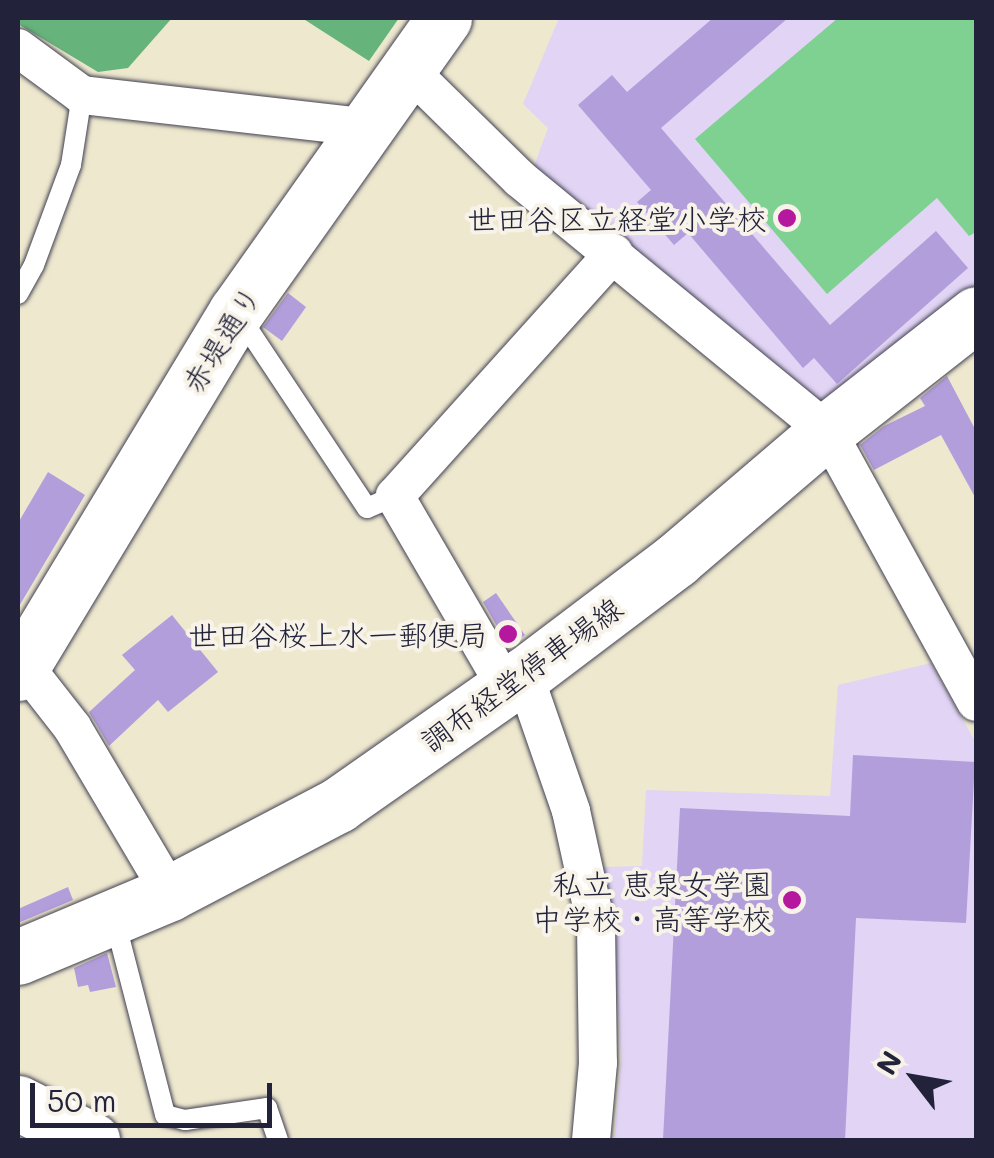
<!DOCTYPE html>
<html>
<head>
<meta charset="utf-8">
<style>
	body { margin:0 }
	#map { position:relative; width:994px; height:1158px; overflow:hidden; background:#eee8cf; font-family:Mali,"Klee One",sans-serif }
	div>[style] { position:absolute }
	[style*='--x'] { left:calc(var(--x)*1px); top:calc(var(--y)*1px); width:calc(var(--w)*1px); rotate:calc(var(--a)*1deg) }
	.built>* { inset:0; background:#e1d4f4 }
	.green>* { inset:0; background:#7fd192 }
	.forest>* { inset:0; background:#67b37c }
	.building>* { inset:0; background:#b39edc }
	.roads { filter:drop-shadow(0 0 2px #414051) drop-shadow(0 0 2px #414051) }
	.lane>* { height:20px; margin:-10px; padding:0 10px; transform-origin:10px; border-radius:10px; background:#fff }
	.street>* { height:38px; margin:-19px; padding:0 19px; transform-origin:19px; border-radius:19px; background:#fff }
	.secondary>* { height:55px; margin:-27.5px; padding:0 27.5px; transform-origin:27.5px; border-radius:27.5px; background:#fff }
	.dots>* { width:28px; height:28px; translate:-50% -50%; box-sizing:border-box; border:5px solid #f7f3e8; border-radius:50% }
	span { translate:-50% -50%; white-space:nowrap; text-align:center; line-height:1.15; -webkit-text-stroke:8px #f7f3e8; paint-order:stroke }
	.poi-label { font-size:30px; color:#22223b }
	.right { translate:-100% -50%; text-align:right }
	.street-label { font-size:30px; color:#22223b }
	.frame { position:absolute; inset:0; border:20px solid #22223b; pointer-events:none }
	.north { position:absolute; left:864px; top:1028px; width:100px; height:100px; -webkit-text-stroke:8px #f7f3e8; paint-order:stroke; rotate:301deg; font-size:28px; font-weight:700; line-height:40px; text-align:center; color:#22223b }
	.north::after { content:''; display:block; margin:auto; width:35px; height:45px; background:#22223b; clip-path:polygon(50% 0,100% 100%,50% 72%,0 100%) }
	.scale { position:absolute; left:30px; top:1083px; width:242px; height:45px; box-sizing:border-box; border:5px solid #22223b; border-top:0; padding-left:12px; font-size:30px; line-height:35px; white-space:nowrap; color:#22223b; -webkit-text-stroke:8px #f7f3e8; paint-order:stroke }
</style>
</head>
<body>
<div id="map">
	<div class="built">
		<i style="clip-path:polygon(559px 18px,976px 18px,976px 290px,827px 407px,534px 166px,548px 128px,523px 104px)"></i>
		<i style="clip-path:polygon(931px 663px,976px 743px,976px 1140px,614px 1140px,621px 1059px,613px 933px,603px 867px,642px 866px,646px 790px,830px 796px,838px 685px)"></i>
	</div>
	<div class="green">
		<i style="clip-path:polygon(838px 18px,976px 18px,976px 232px,969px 236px,937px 198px,827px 294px,695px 139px)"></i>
	</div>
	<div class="forest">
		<i style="clip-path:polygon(18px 18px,172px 18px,128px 68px,98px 72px,18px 24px)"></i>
		<i style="clip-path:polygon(302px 18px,399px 18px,369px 61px)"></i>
	</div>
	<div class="building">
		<i style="clip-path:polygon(713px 18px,788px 18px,661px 128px,830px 325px,936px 231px,968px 268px,837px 384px,814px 358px,803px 368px,688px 233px,674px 245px,637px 202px,651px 190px,578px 105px,612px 75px,627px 92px)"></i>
		<i style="clip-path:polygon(288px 293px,306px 307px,282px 341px,263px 327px)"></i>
		<i style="clip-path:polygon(947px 376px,976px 431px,976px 499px,941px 435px,874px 470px,860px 445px,884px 426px,925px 406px,920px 398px)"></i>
		<i style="clip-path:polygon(48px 472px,85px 495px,18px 608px,18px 523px)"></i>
		<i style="clip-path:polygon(496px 593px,525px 635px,509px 647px,483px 602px)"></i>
		<i style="clip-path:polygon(172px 615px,218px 672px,168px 712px,158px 700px,109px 746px,89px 712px,135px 670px,122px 655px)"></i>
		<i style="clip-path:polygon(853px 755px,975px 762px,966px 923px,856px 918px,845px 1140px,663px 1140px,680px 808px,850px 816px)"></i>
		<i style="clip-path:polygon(68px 887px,73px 900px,18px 923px,18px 909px)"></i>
		<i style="clip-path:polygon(107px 953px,116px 987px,90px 992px,88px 985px,78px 987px,74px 968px)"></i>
	</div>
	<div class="roads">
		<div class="lane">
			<i style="--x:18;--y:294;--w:33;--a:-61"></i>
			<i style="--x:34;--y:265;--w:107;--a:-69.7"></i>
			<i style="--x:71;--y:165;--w:71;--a:-81.1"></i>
			<i style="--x:238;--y:314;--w:233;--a:56.4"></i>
			<i style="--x:367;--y:508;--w:30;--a:-23"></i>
			<i style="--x:115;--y:921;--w:200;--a:75.5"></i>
			<i style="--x:165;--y:1115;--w:21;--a:14"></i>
			<i style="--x:185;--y:1120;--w:83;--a:-8.3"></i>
			<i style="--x:267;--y:1108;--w:34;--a:71"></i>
		</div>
		<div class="street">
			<i style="--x:18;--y:48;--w:79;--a:36.3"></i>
			<i style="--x:82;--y:95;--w:284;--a:6.5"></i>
			<i style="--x:407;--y:68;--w:158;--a:44.5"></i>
			<i style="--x:520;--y:179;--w:397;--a:39.4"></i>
			<i style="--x:827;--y:431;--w:309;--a:61.2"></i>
			<i style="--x:18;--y:658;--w:88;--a:52"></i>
			<i style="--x:72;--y:727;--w:193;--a:59.4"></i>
			<i style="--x:524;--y:675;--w:144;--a:70.9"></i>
			<i style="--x:571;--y:811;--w:117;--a:77.6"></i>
			<i style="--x:596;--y:925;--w:138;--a:89.2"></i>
			<i style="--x:598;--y:1063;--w:77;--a:95.2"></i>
			<i style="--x:506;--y:687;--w:221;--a:-120.2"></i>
			<i style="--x:395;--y:496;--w:327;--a:-48"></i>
		</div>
		<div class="secondary">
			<i style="--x:18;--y:673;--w:422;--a:-58.9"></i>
			<i style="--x:236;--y:312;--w:360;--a:-54.7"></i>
			<i style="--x:18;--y:957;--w:165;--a:-22.8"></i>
			<i style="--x:170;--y:893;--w:190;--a:-27.6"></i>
			<i style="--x:338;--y:805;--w:227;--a:-35"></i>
			<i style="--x:524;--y:675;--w:191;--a:-37.1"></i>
			<i style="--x:676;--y:560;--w:199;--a:-40.5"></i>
			<i style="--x:827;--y:431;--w:189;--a:-38.1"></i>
			<i style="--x:18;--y:1103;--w:83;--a:26.6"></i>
		</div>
	</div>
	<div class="dots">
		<i style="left:787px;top:218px;background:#b5179e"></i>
		<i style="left:508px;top:634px;background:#b5179e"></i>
		<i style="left:792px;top:900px;background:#b5179e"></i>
	</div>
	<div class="poi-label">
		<span class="right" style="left:767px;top:218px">世田谷区立経堂小学校</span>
		<span class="right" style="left:488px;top:634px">世田谷桜上水一郵便局</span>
		<span class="right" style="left:772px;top:900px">私立 恵泉女学園<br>中学校・高等学校</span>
	</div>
	<div class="street-label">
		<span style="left:221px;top:339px;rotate:-58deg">赤堤通り</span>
		<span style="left:521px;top:674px;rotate:-36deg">調布経堂停車場線</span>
	</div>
	<div class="frame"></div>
	<div class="north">N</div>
	<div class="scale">50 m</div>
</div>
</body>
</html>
